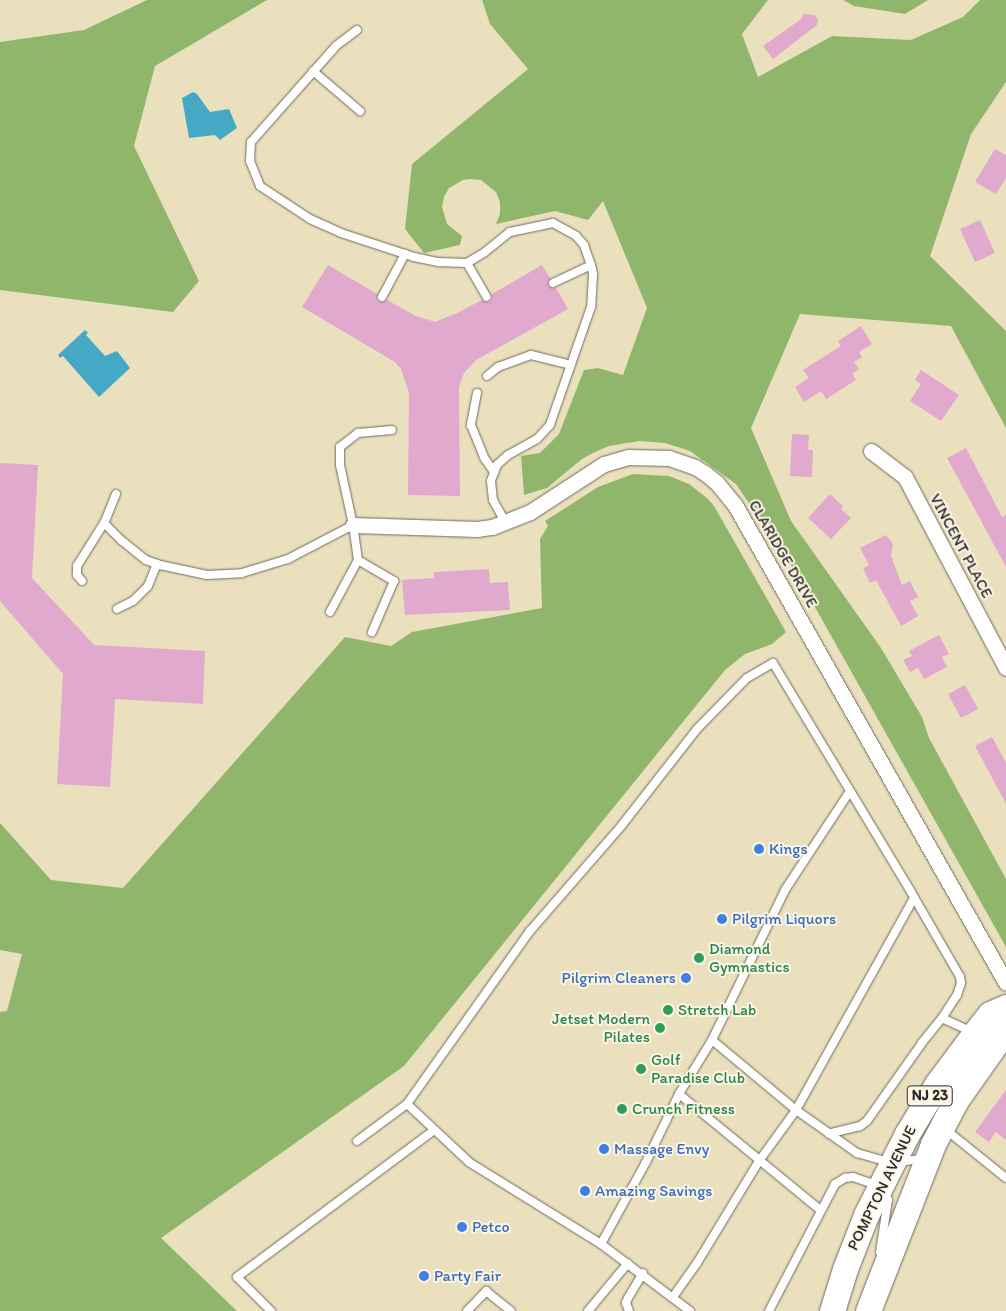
<!DOCTYPE html>
<html>
<head>
<meta charset="utf-8">
<style>
	body { margin:0 }
	#map { position:relative; width:1006px; height:1311px; overflow:hidden; background:#eae0bd; font-family:Itim,sans-serif }
	div>[style] { position:absolute }
	[style*='--x'] { left:calc(var(--x)*1px); top:calc(var(--y)*1px); width:calc(var(--w)*1px); rotate:calc(var(--a)*1deg) }
	.forest>* { inset:0; background:#90b66b }
	.water>* { inset:0; background:#44a9c4 }
	.building>* { inset:0; background:#e0a9cd }
	.roads { filter:drop-shadow(0 0 1px #6e6a5e) drop-shadow(0 0 1px #6e6a5e) }
	.lane>* { height:8px; margin:-4px; padding:0 4px; transform-origin:4px; border-radius:4px; background:#fff }
	.street>* { height:15px; margin:-7.5px; padding:0 7.5px; transform-origin:7.5px; border-radius:7.5px; background:#fff }
	.primary>* { height:25px; margin:-12.5px; padding:0 12.5px; transform-origin:12.5px; border-radius:12.5px; background:#fff }
	.dots>* { width:14px; height:14px; translate:-50% -50%; box-sizing:border-box; border:2px solid #fcf5e5; border-radius:50% }
	span { translate:-50% -50%; white-space:nowrap; text-align:center; line-height:1.15; -webkit-text-stroke:4px #fcf5e5; paint-order:stroke }
	.shield-label span { padding:1px 4px; background:#fcf5e5; border:1px solid; border-radius:4px; -webkit-text-stroke-width:0 }
	.shield-label { font-size:15px; color:#2b2b2b; font-weight:700 }
	.street-label { font-size:16px; color:#2b2b2b }
	.shop-label { font-size:16px; color:#366cbe }
	.left { translate:0 -50%; text-align:left }
	.right { translate:-100% -50%; text-align:right }
	.leisure-label { font-size:16px; color:#27864d }
</style>
</head>
<body>
<div id="map">
	<div class="forest">
		<i style="clip-path:polygon(147px 0,267px 0,155px 66px,134px 146px,199px 281px,173px 312px,0 290px,0 42px,84px 30px)"></i>
		<i style="clip-path:polygon(482px 0,768px 0,742px 34px,758px 77px,832px 36px,911px 40px,963px 17px,980px 0,1006px 0,1006px 82px,971px 134px,930px 256px,1006px 331px,1006px 428px,951px 326px,800px 314px,751px 428px,791px 521px,881px 648px,922px 717px,929px 738px,1006px 879px,1006px 947px,793px 568px,736px 484px,690px 451px,665px 443px,639px 441px,609px 446px,595px 452px,582px 459px,547px 488px,524px 495px,521px 456px,540px 453px,559px 434px,584px 370px,598px 368px,623px 375px,647px 308px,603px 201px,588px 220px,555px 211px,496px 224px,500px 214px,500px 202px,496px 192px,481px 180px,471px 179px,463px 180px,449px 188px,444px 197px,442px 207px,447px 224px,462px 236px,460px 245px,424px 253px,405px 229px,412px 164px,528px 69px,490px 24px)"></i>
		<i style="clip-path:polygon(843px 0,928px 0,905px 14px,854px 6px)"></i>
		<i style="clip-path:polygon(633px 474px,669px 476px,689px 484px,707px 498px,714px 506px,786px 632px,772px 644px,745px 654px,725px 670px,404px 1066px,161px 1238px,237px 1311px,0 1311px,0 1012px,7px 1011px,22px 954px,0 950px,0 823px,51px 880px,123px 888px,345px 637px,391px 646px,412px 632px,542px 608px,540px 539px,548px 526px,545px 521px,598px 487px)"></i>
	</div>
	<div class="water">
		<i style="clip-path:polygon(193px 92px,197px 94px,210px 112px,229px 109px,237px 128px,220px 140px,215px 135px,189px 138px,182px 98px)"></i>
		<i style="clip-path:polygon(85px 330px,88px 333px,86px 335px,105px 356px,117px 351px,130px 368px,99px 397px,63px 356px,60px 358px,58px 355px)"></i>
	</div>
	<div class="building">
		<i style="clip-path:polygon(804px 14px,814px 15px,818px 19px,817px 25px,773px 59px,763px 46px,800px 20px)"></i>
		<i style="clip-path:polygon(995px 149px,1006px 155px,1006px 178px,996px 194px,975px 182px)"></i>
		<i style="clip-path:polygon(980px 220px,995px 253px,975px 262px,960px 229px)"></i>
		<i style="clip-path:polygon(328px 265px,377px 294px,377px 300px,380px 302px,387px 300px,416px 316px,435px 322px,457px 313px,482px 300px,489px 302px,492px 299px,492px 294px,542px 265px,550px 278px,548px 286px,556px 288px,568px 309px,476px 360px,464px 373px,459px 387px,460px 496px,408px 495px,409px 393px,401px 369px,395px 362px,302px 307px)"></i>
		<i style="clip-path:polygon(861px 326px,872px 344px,859px 352px,862px 357px,854px 362px,859px 369px,852px 374px,856px 380px,826px 399px,821px 391px,804px 402px,795px 387px,809px 378px,803px 370px,841px 346px,838px 341px)"></i>
		<i style="clip-path:polygon(921px 370px,959px 395px,941px 421px,910px 401px,921px 384px,915px 380px)"></i>
		<i style="clip-path:polygon(792px 434px,809px 435px,808px 450px,813px 450px,812px 477px,790px 476px)"></i>
		<i style="clip-path:polygon(966px 448px,1002px 517px,1006px 515px,1006px 567px,947px 458px)"></i>
		<i style="clip-path:polygon(0 463px,38px 465px,32px 578px,94px 645px,205px 651px,203px 704px,115px 699px,110px 787px,57px 784px,63px 674px,0 601px)"></i>
		<i style="clip-path:polygon(830px 494px,843px 506px,841px 509px,851px 518px,831px 539px,808px 518px)"></i>
		<i style="clip-path:polygon(886px 535px,893px 544px,891px 556px,902px 585px,910px 581px,918px 597px,910px 601px,918px 616px,901px 626px,876px 580px,870px 583px,863px 568px,869px 565px,860px 548px)"></i>
		<i style="clip-path:polygon(489px 569px,490px 583px,508px 582px,510px 610px,405px 615px,402px 580px,434px 578px,434px 572px)"></i>
		<i style="clip-path:polygon(939px 635px,949px 654px,942px 657px,947px 667px,924px 679px,918px 668px,910px 672px,903px 660px,912px 656px,909px 651px)"></i>
		<i style="clip-path:polygon(965px 685px,978px 709px,961px 718px,948px 694px)"></i>
		<i style="clip-path:polygon(992px 737px,1006px 763px,1006px 804px,975px 746px)"></i>
		<i style="clip-path:polygon(1006px 1090px,1006px 1140px,996px 1132px,989px 1142px,975px 1132px)"></i>
	</div>
	<div class="roads">
		<div class="lane">
			<i style="--x:357;--y:30;--w:26;--a:143"></i>
			<i style="--x:336;--y:46;--w:128;--a:131.5"></i>
			<i style="--x:251;--y:142;--w:19;--a:93"></i>
			<i style="--x:250;--y:161;--w:27;--a:68"></i>
			<i style="--x:260;--y:186;--w:60;--a:33.4"></i>
			<i style="--x:310;--y:219;--w:34;--a:24"></i>
			<i style="--x:341;--y:233;--w:77;--a:18.2"></i>
			<i style="--x:414;--y:257;--w:25;--a:12"></i>
			<i style="--x:438;--y:262;--w:29;--a:2"></i>
			<i style="--x:467;--y:263;--w:21;--a:-31"></i>
			<i style="--x:485;--y:252;--w:32;--a:-39"></i>
			<i style="--x:510;--y:232;--w:44;--a:-11.8"></i>
			<i style="--x:553;--y:223;--w:26;--a:29"></i>
			<i style="--x:576;--y:236;--w:12;--a:48"></i>
			<i style="--x:584;--y:245;--w:21;--a:71"></i>
			<i style="--x:591;--y:265;--w:9;--a:77"></i>
			<i style="--x:593;--y:274;--w:33;--a:93"></i>
			<i style="--x:591;--y:307;--w:125;--a:109.2"></i>
			<i style="--x:550;--y:425;--w:19;--a:133"></i>
			<i style="--x:537;--y:439;--w:33;--a:151"></i>
			<i style="--x:508;--y:455;--w:15;--a:138"></i>
			<i style="--x:497;--y:465;--w:17;--a:111"></i>
			<i style="--x:491;--y:481;--w:19;--a:84"></i>
			<i style="--x:493;--y:500;--w:26;--a:61"></i>
			<i style="--x:313;--y:71;--w:62;--a:40.4"></i>
			<i style="--x:467;--y:263;--w:39;--a:60"></i>
			<i style="--x:553;--y:283;--w:42;--a:-25.3"></i>
			<i style="--x:382;--y:297;--w:49;--a:-61.9"></i>
			<i style="--x:487;--y:376;--w:14;--a:-39"></i>
			<i style="--x:498;--y:367;--w:35;--a:-20"></i>
			<i style="--x:531;--y:355;--w:41;--a:14"></i>
			<i style="--x:477;--y:393;--w:33;--a:101"></i>
			<i style="--x:471;--y:425;--w:37;--a:68"></i>
			<i style="--x:485;--y:459;--w:16;--a:55"></i>
			<i style="--x:116;--y:494;--w:31;--a:112"></i>
			<i style="--x:104;--y:523;--w:24;--a:45"></i>
			<i style="--x:121;--y:540;--w:32;--a:39"></i>
			<i style="--x:146;--y:560;--w:15;--a:20"></i>
			<i style="--x:160;--y:565;--w:48;--a:12"></i>
			<i style="--x:207;--y:575;--w:35;--a:-3"></i>
			<i style="--x:242;--y:573;--w:48;--a:-16.9"></i>
			<i style="--x:288;--y:559;--w:73;--a:-27.6"></i>
			<i style="--x:358;--y:560;--w:42;--a:30.3"></i>
			<i style="--x:394;--y:581;--w:56;--a:113.3"></i>
			<i style="--x:82;--y:581;--w:8;--a:-130"></i>
			<i style="--x:77;--y:575;--w:9;--a:-90"></i>
			<i style="--x:77;--y:566;--w:51;--a:-57.9"></i>
			<i style="--x:117;--y:609;--w:18;--a:-27"></i>
			<i style="--x:133;--y:601;--w:21;--a:-45"></i>
			<i style="--x:148;--y:586;--w:24;--a:-68"></i>
			<i style="--x:330;--y:612;--w:59;--a:-61.7"></i>
			<i style="--x:358;--y:560;--w:35;--a:-98"></i>
			<i style="--x:353;--y:525;--w:61;--a:-102.2"></i>
			<i style="--x:340;--y:465;--w:18;--a:-90"></i>
			<i style="--x:340;--y:447;--w:23;--a:-38"></i>
			<i style="--x:358;--y:433;--w:34;--a:-5"></i>
			<i style="--x:942;--y:1018;--w:33;--a:25"></i>
			<i style="--x:712;--y:1040;--w:109;--a:39.8"></i>
			<i style="--x:796;--y:1110;--w:75;--a:35.2"></i>
			<i style="--x:857;--y:1153;--w:36;--a:16"></i>
			<i style="--x:892;--y:1163;--w:30;--a:-8"></i>
			<i style="--x:679;--y:1094;--w:183;--a:39.4"></i>
			<i style="--x:945;--y:1129;--w:78;--a:38.8"></i>
			<i style="--x:357;--y:1141;--w:62;--a:-36.5"></i>
			<i style="--x:601;--y:1244;--w:94;--a:-61.2"></i>
			<i style="--x:646;--y:1162;--w:76;--a:-64.1"></i>
			<i style="--x:679;--y:1094;--w:63;--a:-58.6"></i>
			<i style="--x:712;--y:1040;--w:167;--a:-64"></i>
			<i style="--x:785;--y:890;--w:118;--a:-56.7"></i>
			<i style="--x:880;--y:1252;--w:53;--a:-81.3"></i>
			<i style="--x:888;--y:1200;--w:8;--a:-120"></i>
			<i style="--x:673;--y:1297;--w:42;--a:-54.8"></i>
			<i style="--x:697;--y:1263;--w:119;--a:-58.7"></i>
			<i style="--x:759;--y:1161;--w:63;--a:-54"></i>
			<i style="--x:796;--y:1110;--w:243;--a:-60.9"></i>
			<i style="--x:271;--y:1311;--w:48;--a:-135"></i>
			<i style="--x:237;--y:1277;--w:246;--a:-36.7"></i>
			<i style="--x:467;--y:1311;--w:28;--a:-46"></i>
			<i style="--x:486;--y:1291;--w:32;--a:39"></i>
			<i style="--x:588;--y:1311;--w:62;--a:-50.2"></i>
			<i style="--x:629;--y:1311;--w:9;--a:-111"></i>
			<i style="--x:626;--y:1303;--w:5;--a:-68"></i>
			<i style="--x:628;--y:1298;--w:29;--a:-59"></i>
			<i style="--x:690;--y:1311;--w:111;--a:-143"></i>
			<i style="--x:601;--y:1244;--w:155;--a:-148.2"></i>
			<i style="--x:469;--y:1162;--w:85;--a:-136.9"></i>
			<i style="--x:407;--y:1104;--w:212;--a:-54.6"></i>
			<i style="--x:530;--y:931;--w:140;--a:-49"></i>
			<i style="--x:622;--y:825;--w:122;--a:-52"></i>
			<i style="--x:697;--y:729;--w:71;--a:-45.6"></i>
			<i style="--x:747;--y:678;--w:30;--a:-30"></i>
			<i style="--x:773;--y:663;--w:267;--a:58.9"></i>
			<i style="--x:911;--y:892;--w:98;--a:60"></i>
			<i style="--x:960;--y:977;--w:6;--a:81"></i>
			<i style="--x:961;--y:983;--w:13;--a:108"></i>
			<i style="--x:957;--y:995;--w:27;--a:123"></i>
			<i style="--x:942;--y:1018;--w:32;--a:129"></i>
			<i style="--x:922;--y:1043;--w:95;--a:125.2"></i>
			<i style="--x:867;--y:1121;--w:9;--a:144"></i>
			<i style="--x:860;--y:1126;--w:32;--a:166"></i>
			<i style="--x:769;--y:1311;--w:143;--a:-62.5"></i>
			<i style="--x:835;--y:1184;--w:12;--a:-31"></i>
			<i style="--x:845;--y:1178;--w:8;--a:-7"></i>
			<i style="--x:853;--y:1177;--w:24;--a:19"></i>
		</div>
		<div class="street">
			<i style="--x:871;--y:451;--w:43;--a:37.4"></i>
			<i style="--x:905;--y:477;--w:216;--a:62.1"></i>
			<i style="--x:353;--y:525;--w:124;--a:1.8"></i>
			<i style="--x:477;--y:529;--w:15;--a:-8"></i>
			<i style="--x:492;--y:527;--w:41;--a:-21.5"></i>
			<i style="--x:530;--y:512;--w:88;--a:-33"></i>
			<i style="--x:604;--y:464;--w:26;--a:-16"></i>
			<i style="--x:629;--y:457;--w:40;--a:1.4"></i>
			<i style="--x:669;--y:458;--w:28;--a:19"></i>
			<i style="--x:695;--y:467;--w:13;--a:32"></i>
			<i style="--x:706;--y:474;--w:14;--a:39"></i>
			<i style="--x:717;--y:483;--w:28;--a:51"></i>
			<i style="--x:735;--y:505;--w:549;--a:60.45"></i>
		</div>
		<div class="primary">
			<i style="--x:832;--y:1311;--w:44;--a:-72.8"></i>
			<i style="--x:845;--y:1269;--w:58;--a:-68.7"></i>
			<i style="--x:866;--y:1215;--w:91;--a:-63.2"></i>
			<i style="--x:907;--y:1134;--w:58;--a:-59"></i>
			<i style="--x:937;--y:1084;--w:64;--a:-53.3"></i>
			<i style="--x:975;--y:1033;--w:24;--a:-52"></i>
			<i style="--x:990;--y:1014;--w:17;--a:-24"></i>
			<i style="--x:868;--y:1311;--w:179;--a:-68.7"></i>
			<i style="--x:933;--y:1144;--w:50;--a:-62.4"></i>
			<i style="--x:956;--y:1100;--w:87;--a:-54.8"></i>
		</div>
	</div>
	<div class="dots">
		<i style="left:759px;top:849px;background:#3f7fe0"></i>
		<i style="left:722px;top:919px;background:#3f7fe0"></i>
		<i style="left:699px;top:958px;background:#2e9e5b"></i>
		<i style="left:686px;top:978px;background:#3f7fe0"></i>
		<i style="left:668px;top:1010px;background:#2e9e5b"></i>
		<i style="left:660px;top:1028px;background:#2e9e5b"></i>
		<i style="left:641px;top:1069px;background:#2e9e5b"></i>
		<i style="left:622px;top:1109px;background:#2e9e5b"></i>
		<i style="left:604px;top:1149px;background:#3f7fe0"></i>
		<i style="left:585px;top:1191px;background:#3f7fe0"></i>
		<i style="left:462px;top:1227px;background:#3f7fe0"></i>
		<i style="left:424px;top:1276px;background:#3f7fe0"></i>
	</div>
	<div class="shield-label">
		<span style="left:930px;top:1096px">NJ 23</span>
	</div>
	<div class="street-label">
		<span style="left:961px;top:546px;rotate:62deg">VINCENT PLACE</span>
		<span style="left:783px;top:554px;rotate:60deg">CLARIDGE DRIVE</span>
		<span style="left:882px;top:1188px;rotate:-64deg">POMPTON AVENUE</span>
	</div>
	<div class="shop-label">
		<span class="left" style="left:769px;top:849px">Kings</span>
		<span class="left" style="left:732px;top:919px">Pilgrim Liquors</span>
		<span class="right" style="left:676px;top:978px">Pilgrim Cleaners</span>
		<span class="left" style="left:614px;top:1149px">Massage Envy</span>
		<span class="left" style="left:595px;top:1191px">Amazing Savings</span>
		<span class="left" style="left:472px;top:1227px">Petco</span>
		<span class="left" style="left:434px;top:1276px">Party Fair</span>
	</div>
	<div class="leisure-label">
		<span class="left" style="left:709px;top:958px">Diamond<br>Gymnastics</span>
		<span class="left" style="left:678px;top:1010px">Stretch Lab</span>
		<span class="right" style="left:650px;top:1028px">Jetset Modern<br>Pilates</span>
		<span class="left" style="left:651px;top:1069px">Golf<br>Paradise Club</span>
		<span class="left" style="left:632px;top:1109px">Crunch Fitness</span>
	</div>
</div>
</body>
</html>
